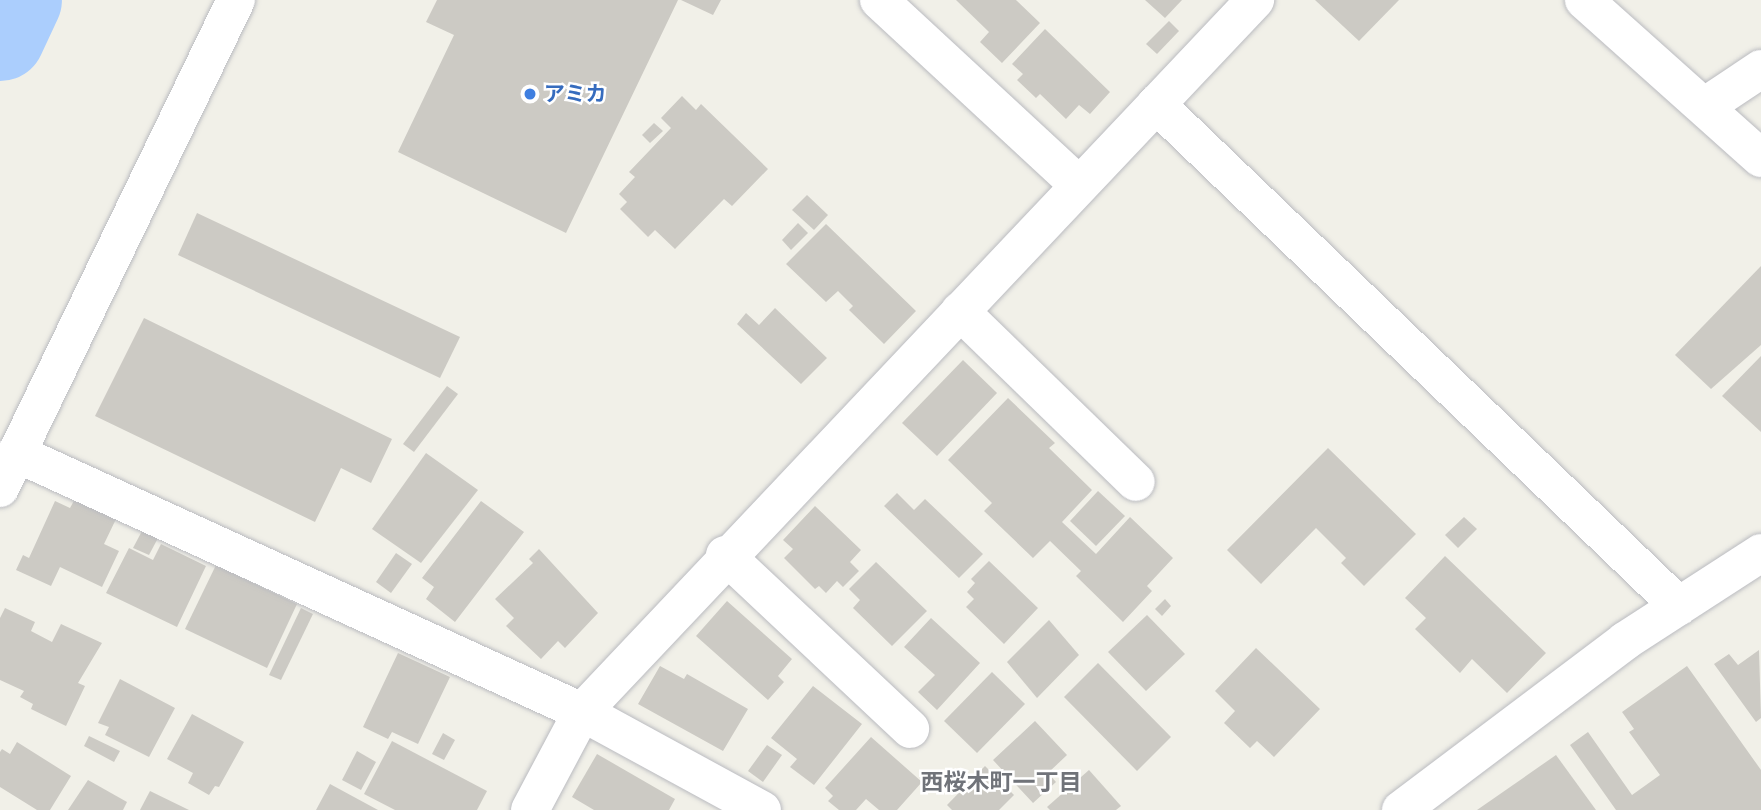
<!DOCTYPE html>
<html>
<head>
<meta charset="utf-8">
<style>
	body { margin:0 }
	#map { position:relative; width:1761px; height:810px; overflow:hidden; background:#f1f0e8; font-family:Cabin,"Noto Sans JP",sans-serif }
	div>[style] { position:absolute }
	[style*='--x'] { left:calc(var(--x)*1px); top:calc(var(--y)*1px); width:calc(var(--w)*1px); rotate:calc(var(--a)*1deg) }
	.river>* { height:89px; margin:-44.5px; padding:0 44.5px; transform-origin:44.5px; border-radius:44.5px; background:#abcefd }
	.building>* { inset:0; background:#cccac4 }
	.roads { filter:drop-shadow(0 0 2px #babbc0) drop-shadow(0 0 2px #babbc0) }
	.minor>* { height:38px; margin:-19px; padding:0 19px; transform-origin:19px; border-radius:19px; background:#fff }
	.dots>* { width:19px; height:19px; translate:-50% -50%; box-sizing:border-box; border:4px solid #fff; border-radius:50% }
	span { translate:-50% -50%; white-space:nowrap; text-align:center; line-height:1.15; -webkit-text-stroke:5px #fff; paint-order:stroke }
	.shop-label { font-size:21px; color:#366cbe; font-weight:700 }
	.left { translate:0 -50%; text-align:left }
	.neighbourhood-label { font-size:23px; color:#707379; font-weight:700 }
</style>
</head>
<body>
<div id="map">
	<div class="river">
		<i style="--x:0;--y:36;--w:40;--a:-65"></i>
	</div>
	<div class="building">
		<i style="clip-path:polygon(437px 0,678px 0,566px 233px,398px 152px,454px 35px,426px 22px)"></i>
		<i style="clip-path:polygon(681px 0,721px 0,713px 15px)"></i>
		<i style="clip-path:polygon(956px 0,1016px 0,1040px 23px,1002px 63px,980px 42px,989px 32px)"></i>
		<i style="clip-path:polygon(1145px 0,1182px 0,1165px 18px)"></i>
		<i style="clip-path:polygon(1315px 0,1399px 0,1359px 41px)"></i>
		<i style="clip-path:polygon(1169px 21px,1179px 31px,1157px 54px,1146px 44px)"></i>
		<i style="clip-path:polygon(1045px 29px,1110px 92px,1090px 114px,1079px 105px,1066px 119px,1040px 94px,1036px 98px,1017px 80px,1023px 74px,1012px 64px)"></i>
		<i style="clip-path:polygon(682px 96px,696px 110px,701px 104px,768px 169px,732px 206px,724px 199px,675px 249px,655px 230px,648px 237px,620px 209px,627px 202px,619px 194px,635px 177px,629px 172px,671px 128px,661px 118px)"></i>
		<i style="clip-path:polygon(654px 123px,663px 131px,650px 143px,642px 135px)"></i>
		<i style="clip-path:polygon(807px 195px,828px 215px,814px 230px,792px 210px)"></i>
		<i style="clip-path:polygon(197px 213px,460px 337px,440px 378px,178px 255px)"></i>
		<i style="clip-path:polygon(798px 223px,808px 233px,791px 250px,782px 240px)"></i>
		<i style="clip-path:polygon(826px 224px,916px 311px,884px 344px,849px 310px,853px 306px,838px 291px,826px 302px,786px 264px)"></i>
		<i style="clip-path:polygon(1761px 266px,1761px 345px,1711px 389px,1675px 355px)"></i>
		<i style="clip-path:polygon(775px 308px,827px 358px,801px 384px,737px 324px,746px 313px,759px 325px)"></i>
		<i style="clip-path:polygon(144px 318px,392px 439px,371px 483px,341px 468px,315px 522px,95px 416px)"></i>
		<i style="clip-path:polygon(1761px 356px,1761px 432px,1722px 396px)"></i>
		<i style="clip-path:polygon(963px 360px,997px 393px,937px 456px,902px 423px)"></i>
		<i style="clip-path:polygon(447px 386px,458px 394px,414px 452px,403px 444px)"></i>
		<i style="clip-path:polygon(1008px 398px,1055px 443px,1049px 448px,1092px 490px,1062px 522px,1096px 554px,1130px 517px,1173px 558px,1147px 586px,1152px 591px,1123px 622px,1076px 576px,1081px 571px,1050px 541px,1033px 558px,984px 511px,992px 503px,948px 460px)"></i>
		<i style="clip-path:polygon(1328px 448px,1416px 534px,1364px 586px,1341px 563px,1346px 558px,1316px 528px,1261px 584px,1227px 550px)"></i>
		<i style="clip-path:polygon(426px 453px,478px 490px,421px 563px,372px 529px)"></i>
		<i style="clip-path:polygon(1098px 491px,1125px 516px,1096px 546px,1070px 521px)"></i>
		<i style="clip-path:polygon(897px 493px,914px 510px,925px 499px,983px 554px,959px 578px,884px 506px)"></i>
		<i style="clip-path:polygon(75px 499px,117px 517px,104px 544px,119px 551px,102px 587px,60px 567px,51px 586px,16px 570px,23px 555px,29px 558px,55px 501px,70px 508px)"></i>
		<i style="clip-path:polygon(481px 501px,524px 532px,455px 622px,426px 599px,434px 587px,422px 578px)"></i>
		<i style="clip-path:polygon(815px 506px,861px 550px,850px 562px,859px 571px,843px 587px,837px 581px,826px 593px,819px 586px,815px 589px,784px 558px,793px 549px,783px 540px)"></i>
		<i style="clip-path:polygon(1464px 517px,1477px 529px,1458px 548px,1445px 535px)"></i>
		<i style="clip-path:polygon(142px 531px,158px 538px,149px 555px,133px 548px)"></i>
		<i style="clip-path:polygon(161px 544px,206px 566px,177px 627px,106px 593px,129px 548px,153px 560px)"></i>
		<i style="clip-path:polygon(539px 549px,598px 613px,565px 648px,558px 641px,541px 659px,506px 626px,514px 618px,495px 599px,533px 563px,529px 559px)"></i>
		<i style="clip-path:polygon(396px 553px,412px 564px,391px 593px,376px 582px)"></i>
		<i style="clip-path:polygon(1445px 556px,1546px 653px,1507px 693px,1472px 659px,1460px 673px,1415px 629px,1426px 618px,1405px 598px)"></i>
		<i style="clip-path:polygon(989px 561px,1038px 608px,1004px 644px,966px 607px,974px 599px,967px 592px,975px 583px,971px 579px)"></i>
		<i style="clip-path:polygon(876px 562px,927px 611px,892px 646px,853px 608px,860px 600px,849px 589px)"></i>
		<i style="clip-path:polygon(216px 565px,297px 604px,267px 668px,185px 629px)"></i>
		<i style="clip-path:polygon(1165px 599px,1171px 606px,1162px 616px,1155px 609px)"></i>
		<i style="clip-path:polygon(727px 601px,792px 659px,778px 676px,784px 682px,768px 700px,696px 636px)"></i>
		<i style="clip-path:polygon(5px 608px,35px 622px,31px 631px,52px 642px,61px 624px,102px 643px,78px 683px,85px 686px,66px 726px,31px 709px,33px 704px,20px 697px,24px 691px,0 680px,0 618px)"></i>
		<i style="clip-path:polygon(301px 608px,313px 614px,281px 680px,269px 675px)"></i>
		<i style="clip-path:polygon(1147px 615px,1185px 654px,1146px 691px,1108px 652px)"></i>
		<i style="clip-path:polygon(931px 618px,980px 663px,937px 710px,918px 692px,935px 675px,904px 647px)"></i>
		<i style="clip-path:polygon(1049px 620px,1079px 655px,1037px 698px,1007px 662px)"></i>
		<i style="clip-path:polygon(1256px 648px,1320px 709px,1274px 757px,1257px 741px,1250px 748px,1224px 723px,1235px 711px,1215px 691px)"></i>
		<i style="clip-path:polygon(1759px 650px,1761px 718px,1756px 722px,1714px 664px,1729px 654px,1738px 665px)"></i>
		<i style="clip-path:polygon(398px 653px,450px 677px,418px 744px,392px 732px,388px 739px,363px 727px)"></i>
		<i style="clip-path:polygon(1098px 663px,1171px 737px,1137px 771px,1064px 697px)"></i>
		<i style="clip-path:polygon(660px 666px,684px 679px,687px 674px,748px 709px,723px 751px,638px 704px)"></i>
		<i style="clip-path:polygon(1687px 666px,1761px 770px,1761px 810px,1616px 810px,1570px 745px,1588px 732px,1632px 795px,1660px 775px,1629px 732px,1634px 729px,1622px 712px)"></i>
		<i style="clip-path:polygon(992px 672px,1025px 704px,977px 753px,944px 721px)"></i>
		<i style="clip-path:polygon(120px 679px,175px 708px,149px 757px,105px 735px,109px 727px,98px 723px)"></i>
		<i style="clip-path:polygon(813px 686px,862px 724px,814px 785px,790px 767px,797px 759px,771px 738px)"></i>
		<i style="clip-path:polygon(192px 714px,244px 742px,219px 787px,215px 786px,209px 795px,188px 783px,193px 773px,167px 759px)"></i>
		<i style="clip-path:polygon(1035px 721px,1067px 755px,1048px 773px,1056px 782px,1033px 803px,993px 760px)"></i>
		<i style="clip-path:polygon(443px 733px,455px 740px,444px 760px,432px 754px)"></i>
		<i style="clip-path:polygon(89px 736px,120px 751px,114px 762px,84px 746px)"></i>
		<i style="clip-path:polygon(871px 737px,922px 782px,897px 810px,879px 810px,866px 799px,856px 810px,839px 810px,828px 801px,833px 796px,825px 788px)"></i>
		<i style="clip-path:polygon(392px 741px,487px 791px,477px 810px,395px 810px,364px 794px)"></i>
		<i style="clip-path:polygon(17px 742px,71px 776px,50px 810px,37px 810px,0 787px,0 752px,2px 749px,10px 754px)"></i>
		<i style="clip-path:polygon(767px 745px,782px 755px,763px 782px,748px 771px)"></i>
		<i style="clip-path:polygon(357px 751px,376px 762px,361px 790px,342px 780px)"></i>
		<i style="clip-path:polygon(597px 754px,675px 799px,669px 810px,594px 810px,572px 797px)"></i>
		<i style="clip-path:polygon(1556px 755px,1596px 810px,1477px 810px)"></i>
		<i style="clip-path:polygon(985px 766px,1014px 795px,999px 810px,952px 810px,947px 805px)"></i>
		<i style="clip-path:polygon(1089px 770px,1121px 806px,1116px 810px,1050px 810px,1047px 807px)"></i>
		<i style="clip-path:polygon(88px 780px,127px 802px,123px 810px,68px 810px)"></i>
		<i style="clip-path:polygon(330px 784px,378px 810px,316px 810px)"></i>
		<i style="clip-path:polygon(150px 791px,189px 810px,140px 810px)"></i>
	</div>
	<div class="roads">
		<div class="minor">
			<i style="--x:879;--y:0;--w:272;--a:42.8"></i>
			<i style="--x:1584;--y:0;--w:237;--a:41.8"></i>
			<i style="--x:1156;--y:104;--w:725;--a:43.83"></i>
			<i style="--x:1707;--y:105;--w:65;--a:-33.7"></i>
			<i style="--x:960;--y:311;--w:245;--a:44.2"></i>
			<i style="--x:16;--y:453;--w:622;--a:24.59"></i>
			<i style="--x:582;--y:712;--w:205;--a:28.6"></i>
			<i style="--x:0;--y:488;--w:542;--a:-64.19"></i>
			<i style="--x:725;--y:555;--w:254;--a:43.2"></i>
			<i style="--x:530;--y:810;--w:111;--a:-62"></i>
			<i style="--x:582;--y:712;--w:980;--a:-46.61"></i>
			<i style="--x:1401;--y:810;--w:281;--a:-37"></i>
			<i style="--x:1625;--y:641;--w:162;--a:-32.9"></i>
		</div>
	</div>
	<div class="dots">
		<i style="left:530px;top:94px;background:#3f7fe0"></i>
	</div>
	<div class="shop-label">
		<span class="left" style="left:544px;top:94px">アミカ</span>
	</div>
	<div class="neighbourhood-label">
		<span style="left:1001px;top:782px">西桜木町一丁目</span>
	</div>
</div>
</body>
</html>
